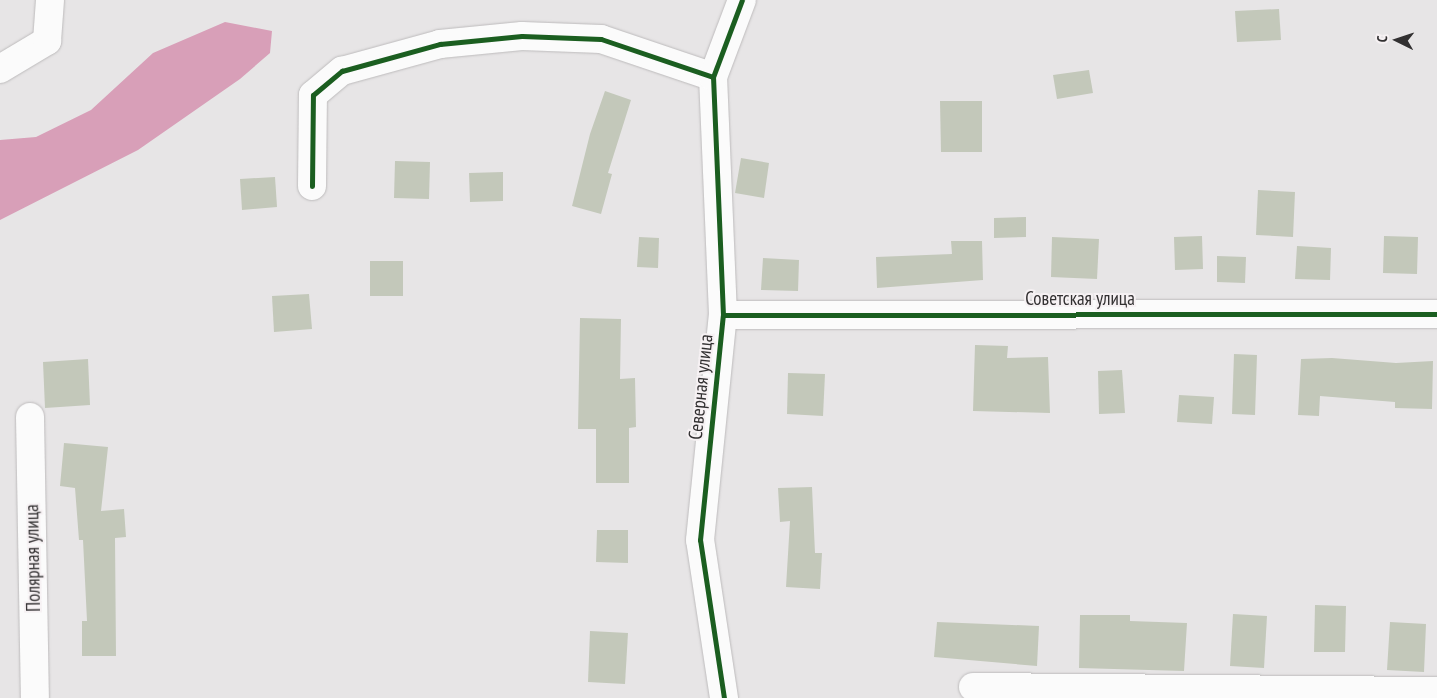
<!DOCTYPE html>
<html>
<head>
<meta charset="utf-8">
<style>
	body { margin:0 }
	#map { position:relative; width:1437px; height:698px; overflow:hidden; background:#e7e5e6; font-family:"PT Sans Narrow",sans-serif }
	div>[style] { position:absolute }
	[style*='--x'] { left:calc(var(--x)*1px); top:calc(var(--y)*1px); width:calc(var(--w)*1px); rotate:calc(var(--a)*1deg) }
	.water>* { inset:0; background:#d89fb8 }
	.building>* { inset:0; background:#c3c8ba }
	.roads { filter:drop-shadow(0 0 1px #bdbbbc) drop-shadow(0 0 1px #bdbbbc) }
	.minor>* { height:28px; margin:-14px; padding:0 14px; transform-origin:14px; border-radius:14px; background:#fbfbfb }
	.cycleway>* { height:5px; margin:-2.5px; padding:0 2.5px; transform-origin:2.5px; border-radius:2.5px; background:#1b5e20 }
	span { translate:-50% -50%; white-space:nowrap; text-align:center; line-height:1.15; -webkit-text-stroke:4px #f6f1f3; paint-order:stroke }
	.street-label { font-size:19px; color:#323031 }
	.north { position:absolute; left:1372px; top:15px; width:50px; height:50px; -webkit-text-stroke:4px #f6f1f3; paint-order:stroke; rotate:274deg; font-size:14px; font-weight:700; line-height:20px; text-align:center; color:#323031 }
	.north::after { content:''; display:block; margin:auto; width:18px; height:22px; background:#323031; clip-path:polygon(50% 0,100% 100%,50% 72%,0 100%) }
</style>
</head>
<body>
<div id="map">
	<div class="water">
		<i style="clip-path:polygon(225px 22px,272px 31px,270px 53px,240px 79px,138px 150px,0 220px,0 140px,36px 137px,91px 110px,153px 53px)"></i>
	</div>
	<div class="building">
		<i style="clip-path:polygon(1279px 9px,1281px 40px,1237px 42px,1235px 11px)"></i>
		<i style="clip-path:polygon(1089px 70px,1093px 93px,1057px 99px,1053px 75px)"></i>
		<i style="clip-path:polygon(605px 91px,631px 100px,608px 173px,612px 174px,601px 214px,572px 206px,590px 134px)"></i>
		<i style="clip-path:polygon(940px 101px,982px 101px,982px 152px,941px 152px)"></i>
		<i style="clip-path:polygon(741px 158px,769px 163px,764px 198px,735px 193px)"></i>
		<i style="clip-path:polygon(395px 161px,430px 162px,429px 199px,394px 198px)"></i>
		<i style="clip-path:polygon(503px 172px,503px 201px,470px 202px,469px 173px)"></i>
		<i style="clip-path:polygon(275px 177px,277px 207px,242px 210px,240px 179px)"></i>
		<i style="clip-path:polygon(1258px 190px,1295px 192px,1293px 237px,1256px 235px)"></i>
		<i style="clip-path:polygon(1026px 217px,1026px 237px,994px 238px,994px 218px)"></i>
		<i style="clip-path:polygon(1202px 236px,1203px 269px,1175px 270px,1174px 237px)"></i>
		<i style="clip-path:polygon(1384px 236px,1418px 237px,1417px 274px,1383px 273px)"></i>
		<i style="clip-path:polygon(639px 237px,659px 238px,658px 268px,637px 267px)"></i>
		<i style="clip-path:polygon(1052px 237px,1099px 239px,1097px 279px,1051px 277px)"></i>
		<i style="clip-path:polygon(951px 241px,982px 241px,983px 280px,877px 288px,876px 257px,952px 254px)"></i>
		<i style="clip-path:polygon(1297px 246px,1331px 248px,1330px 280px,1295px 279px)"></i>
		<i style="clip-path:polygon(1217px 256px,1246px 257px,1245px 283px,1217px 282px)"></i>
		<i style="clip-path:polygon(763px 258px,799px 260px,798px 291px,761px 290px)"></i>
		<i style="clip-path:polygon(370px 261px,403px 261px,403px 296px,370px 296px)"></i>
		<i style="clip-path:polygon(309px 294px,312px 329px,274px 332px,272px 296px)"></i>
		<i style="clip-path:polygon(580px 318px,621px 319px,620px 379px,635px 378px,636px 427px,629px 428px,629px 483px,596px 483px,596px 429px,578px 429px)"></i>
		<i style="clip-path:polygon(975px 345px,1008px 346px,1007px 358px,1048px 357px,1050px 413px,973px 411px)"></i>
		<i style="clip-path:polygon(1234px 354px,1257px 355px,1255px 415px,1232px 414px)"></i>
		<i style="clip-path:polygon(1332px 358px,1396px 363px,1433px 361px,1432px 409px,1395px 408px,1395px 402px,1320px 396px,1319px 416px,1298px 415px,1301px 359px)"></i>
		<i style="clip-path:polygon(88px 359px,90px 405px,45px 408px,43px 362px)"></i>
		<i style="clip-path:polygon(1122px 370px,1125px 413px,1099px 414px,1098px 371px)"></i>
		<i style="clip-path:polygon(788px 373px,825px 374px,823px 416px,787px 414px)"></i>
		<i style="clip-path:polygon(1179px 395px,1214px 397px,1212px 424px,1177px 422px)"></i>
		<i style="clip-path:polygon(64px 443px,108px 447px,101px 511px,124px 509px,126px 537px,115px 538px,116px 656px,82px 656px,82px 621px,87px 621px,83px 540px,79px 540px,75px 488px,60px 486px)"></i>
		<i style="clip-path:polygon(812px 487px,815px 553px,822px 553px,820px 589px,786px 587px,790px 521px,780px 522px,778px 488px)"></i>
		<i style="clip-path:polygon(597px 530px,628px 530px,628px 563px,596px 562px)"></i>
		<i style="clip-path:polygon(1315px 605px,1346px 606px,1345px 652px,1314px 652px)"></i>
		<i style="clip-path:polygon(1233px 614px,1267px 616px,1264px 668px,1230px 666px)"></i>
		<i style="clip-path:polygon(1080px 615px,1130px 615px,1130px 621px,1187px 623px,1184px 671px,1079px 668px)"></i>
		<i style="clip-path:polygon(937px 622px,1039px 626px,1037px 666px,934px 657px)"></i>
		<i style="clip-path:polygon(1390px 622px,1426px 624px,1424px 672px,1387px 670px)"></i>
		<i style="clip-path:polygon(590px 631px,628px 633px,625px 684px,588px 682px)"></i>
	</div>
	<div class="roads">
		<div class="minor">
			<i style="--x:0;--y:69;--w:55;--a:-30.8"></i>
			<i style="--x:47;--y:41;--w:41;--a:-85.8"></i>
			<i style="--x:312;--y:186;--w:91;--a:-89.4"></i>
			<i style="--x:313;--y:95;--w:38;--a:-40"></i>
			<i style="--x:342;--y:71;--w:102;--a:-15.4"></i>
			<i style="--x:440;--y:44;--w:82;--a:-5.6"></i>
			<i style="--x:522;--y:36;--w:79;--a:2.2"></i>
			<i style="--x:601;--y:39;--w:118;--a:18.7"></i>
			<i style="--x:723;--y:315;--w:714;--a:-0.08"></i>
			<i style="--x:30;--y:417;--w:281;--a:89"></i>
			<i style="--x:973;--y:687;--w:464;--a:0.5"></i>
			<i style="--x:724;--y:698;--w:160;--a:-98.6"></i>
			<i style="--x:700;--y:540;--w:226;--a:-84.2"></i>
			<i style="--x:723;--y:315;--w:238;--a:-92.4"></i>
			<i style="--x:713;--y:77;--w:82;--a:-69.4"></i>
		</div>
	</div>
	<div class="cycleway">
		<i style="--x:312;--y:186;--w:91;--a:-89.4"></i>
		<i style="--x:313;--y:95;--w:38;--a:-40"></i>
		<i style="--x:342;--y:71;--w:102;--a:-15.4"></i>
		<i style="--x:440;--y:44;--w:82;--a:-5.6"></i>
		<i style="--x:522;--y:36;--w:79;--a:2.2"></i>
		<i style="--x:601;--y:39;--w:118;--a:18.7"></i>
		<i style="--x:723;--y:315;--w:714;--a:-0.08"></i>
		<i style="--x:724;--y:698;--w:160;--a:-98.6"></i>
		<i style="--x:700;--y:540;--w:226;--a:-84.2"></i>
		<i style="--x:723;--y:315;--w:238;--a:-92.4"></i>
		<i style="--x:713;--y:77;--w:82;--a:-69.4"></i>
	</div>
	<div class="street-label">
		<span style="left:1080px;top:299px">Советская улица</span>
		<span style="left:701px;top:387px;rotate:-84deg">Северная улица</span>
		<span style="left:33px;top:558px;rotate:-91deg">Полярная улица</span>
	</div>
	<div class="north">С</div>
</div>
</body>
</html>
